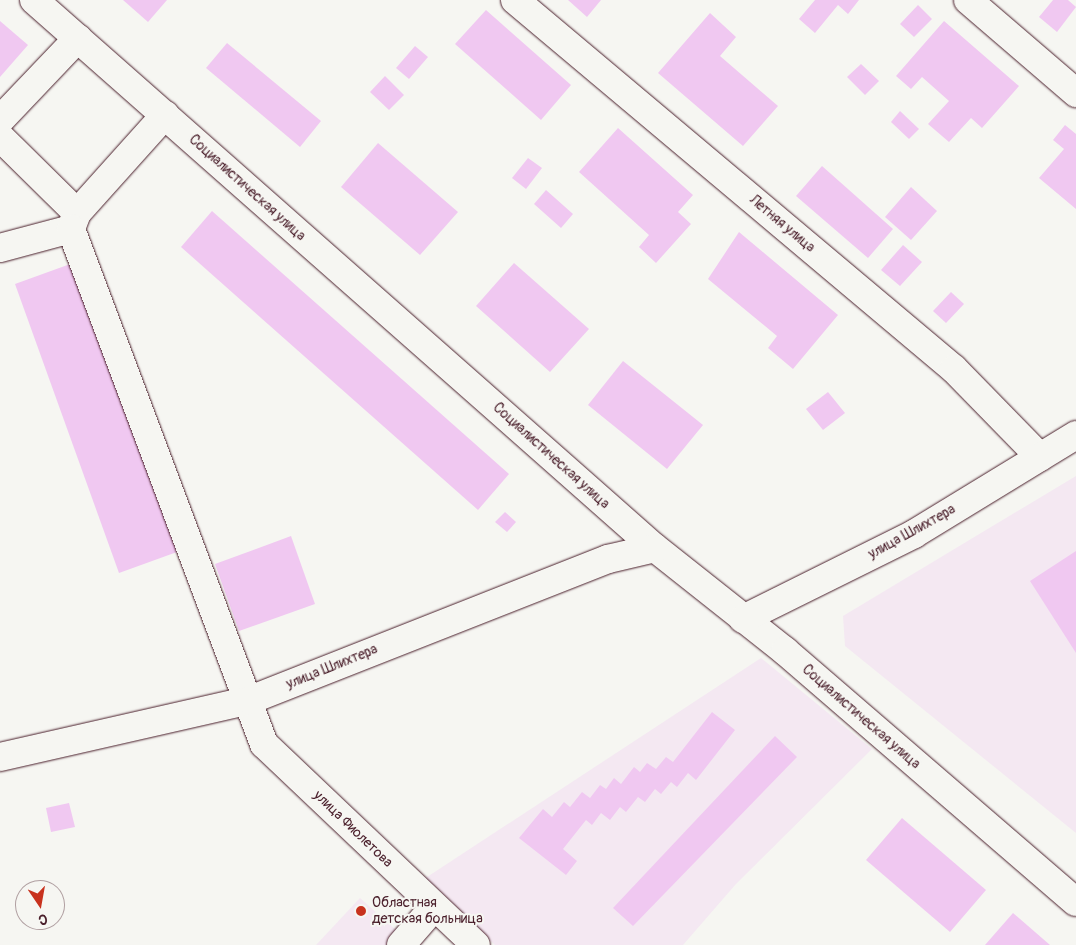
<!DOCTYPE html>
<html>
<head>
<meta charset="utf-8">
<style>
	body { margin:0 }
	#map { position:relative; width:1076px; height:945px; overflow:hidden; background:#f6f6f2; font-family:Pangolin,sans-serif }
	div>[style] { position:absolute }
	[style*='--x'] { left:calc(var(--x)*1px); top:calc(var(--y)*1px); width:calc(var(--w)*1px); rotate:calc(var(--a)*1deg) }
	.built>* { inset:0; background:#f4e8f2 }
	.building>* { inset:0; background:#f0c8f1 }
	.roads { filter:drop-shadow(0 0 1px #4a1f2b) drop-shadow(0 0 1px #4a1f2b) }
	.minor>* { height:28px; margin:-14px; padding:0 14px; transform-origin:14px; border-radius:14px; background:#f6f6f2 }
	.dots>* { width:14px; height:14px; translate:-50% -50%; box-sizing:border-box; border:2px solid #f6f6f2; border-radius:50% }
	span { translate:-50% -50%; white-space:nowrap; text-align:center; line-height:1.15; -webkit-text-stroke:4px #f6f6f2; paint-order:stroke }
	.street-label { font-size:14px; color:#4a1f2b }
	.poi-label { font-size:14px; color:#4a1f2b }
	.left { translate:0 -50%; text-align:left }
	.north { position:absolute; left:15px; top:880px; width:50px; height:50px; box-sizing:border-box; background:#f6f6f2; border:1px solid #b1a0a2; border-radius:50%; rotate:168deg; font-size:14px; font-weight:700; line-height:20px; text-align:center; color:#4a1f2b }
	.north::after { content:''; display:block; margin:auto; width:18px; height:22px; background:#c8321e; clip-path:polygon(50% 0,100% 100%,50% 72%,0 100%) }
</style>
</head>
<body>
<div id="map">
	<div class="built">
		<i style="clip-path:polygon(1076px 476px,1076px 833px,845px 646px,843px 616px)"></i>
		<i style="clip-path:polygon(761px 658px,872px 749px,736px 884px,683px 945px,495px 945px,424px 879px)"></i>
		<i style="clip-path:polygon(360px 898px,413px 945px,316px 945px)"></i>
	</div>
	<div class="building">
		<i style="clip-path:polygon(123px 0,167px 0,148px 22px)"></i>
		<i style="clip-path:polygon(568px 0,601px 0,587px 17px)"></i>
		<i style="clip-path:polygon(815px 0,859px 0,848px 14px,838px 5px,815px 33px,799px 19px)"></i>
		<i style="clip-path:polygon(1053px 0,1068px 0,1076px 7px,1057px 32px,1039px 17px)"></i>
		<i style="clip-path:polygon(918px 5px,932px 19px,914px 37px,900px 24px)"></i>
		<i style="clip-path:polygon(486px 10px,571px 85px,541px 120px,455px 44px)"></i>
		<i style="clip-path:polygon(710px 13px,736px 37px,720px 56px,778px 106px,743px 146px,658px 73px)"></i>
		<i style="clip-path:polygon(0 21px,28px 45px,0 77px)"></i>
		<i style="clip-path:polygon(944px 21px,1019px 86px,982px 128px,971px 118px,949px 142px,928px 124px,949px 101px,922px 77px,911px 89px,896px 76px)"></i>
		<i style="clip-path:polygon(227px 43px,321px 121px,300px 147px,206px 68px)"></i>
		<i style="clip-path:polygon(415px 46px,428px 57px,409px 79px,396px 68px)"></i>
		<i style="clip-path:polygon(861px 64px,879px 81px,865px 95px,847px 77px)"></i>
		<i style="clip-path:polygon(385px 76px,404px 95px,389px 110px,370px 92px)"></i>
		<i style="clip-path:polygon(900px 111px,919px 129px,909px 139px,891px 122px)"></i>
		<i style="clip-path:polygon(1065px 125px,1076px 134px,1076px 209px,1039px 178px,1064px 149px,1053px 140px)"></i>
		<i style="clip-path:polygon(618px 128px,693px 195px,678px 212px,691px 224px,656px 263px,639px 247px,649px 235px,579px 172px)"></i>
		<i style="clip-path:polygon(378px 143px,458px 212px,420px 255px,341px 187px)"></i>
		<i style="clip-path:polygon(528px 158px,542px 168px,526px 189px,512px 178px)"></i>
		<i style="clip-path:polygon(822px 166px,893px 229px,868px 258px,796px 196px)"></i>
		<i style="clip-path:polygon(911px 187px,937px 211px,911px 240px,885px 217px)"></i>
		<i style="clip-path:polygon(546px 190px,573px 214px,561px 228px,534px 204px)"></i>
		<i style="clip-path:polygon(212px 211px,509px 474px,478px 510px,181px 247px)"></i>
		<i style="clip-path:polygon(739px 232px,838px 315px,793px 369px,768px 348px,777px 336px,708px 279px)"></i>
		<i style="clip-path:polygon(903px 245px,922px 262px,900px 286px,881px 270px)"></i>
		<i style="clip-path:polygon(73px 263px,177px 552px,119px 573px,15px 284px)"></i>
		<i style="clip-path:polygon(514px 263px,589px 329px,550px 372px,476px 306px)"></i>
		<i style="clip-path:polygon(951px 292px,964px 304px,946px 323px,933px 311px)"></i>
		<i style="clip-path:polygon(623px 361px,703px 425px,667px 469px,588px 405px)"></i>
		<i style="clip-path:polygon(828px 392px,845px 413px,823px 430px,806px 409px)"></i>
		<i style="clip-path:polygon(505px 512px,516px 522px,507px 532px,495px 522px)"></i>
		<i style="clip-path:polygon(291px 536px,315px 604px,239px 631px,215px 564px)"></i>
		<i style="clip-path:polygon(1076px 551px,1076px 653px,1030px 581px)"></i>
		<i style="clip-path:polygon(712px 712px,735px 730px,696px 780px,688px 773px,677px 787px,671px 782px,661px 794px,655px 789px,645px 802px,638px 797px,626px 812px,620px 807px,610px 820px,601px 813px,592px 825px,586px 820px,563px 849px,577px 861px,566px 875px,519px 838px,543px 809px,552px 817px,564px 802px,570px 807px,582px 792px,590px 798px,600px 785px,606px 789px,614px 778px,621px 784px,634px 767px,640px 772px,647px 763px,656px 769px,666px 757px,673px 762px)"></i>
		<i style="clip-path:polygon(775px 736px,797px 757px,633px 926px,613px 908px)"></i>
		<i style="clip-path:polygon(69px 803px,75px 827px,51px 832px,46px 808px)"></i>
		<i style="clip-path:polygon(902px 818px,986px 890px,950px 932px,866px 860px)"></i>
		<i style="clip-path:polygon(1013px 913px,1050px 945px,985px 945px)"></i>
	</div>
	<div class="roads">
		<div class="minor">
			<i style="--x:34;--y:0;--w:828;--a:41.43"></i>
			<i style="--x:655;--y:548;--w:166;--a:38.4"></i>
			<i style="--x:785;--y:651;--w:384;--a:40.8"></i>
			<i style="--x:515;--y:0;--w:573;--a:40.05"></i>
			<i style="--x:954;--y:369;--w:123;--a:45.7"></i>
			<i style="--x:968;--y:0;--w:143;--a:40.7"></i>
			<i style="--x:0;--y:120;--w:113;--a:-46.4"></i>
			<i style="--x:0;--y:137;--w:108;--a:44.6"></i>
			<i style="--x:77;--y:213;--w:17;--a:111"></i>
			<i style="--x:71;--y:229;--w:73;--a:165"></i>
			<i style="--x:77;--y:213;--w:132;--a:-48.1"></i>
			<i style="--x:71;--y:229;--w:550;--a:69.46"></i>
			<i style="--x:264;--y:744;--w:292;--a:43.5"></i>
			<i style="--x:743;--y:619;--w:191;--a:-26.4"></i>
			<i style="--x:914;--y:534;--w:190;--a:-31.4"></i>
			<i style="--x:0;--y:757;--w:256;--a:-12.8"></i>
			<i style="--x:250;--y:700;--w:385;--a:-21.5"></i>
			<i style="--x:608;--y:559;--w:48;--a:-13.2"></i>
			<i style="--x:401;--y:945;--w:50;--a:-49"></i>
		</div>
	</div>
	<div class="dots">
		<i style="left:361px;top:911px;background:#c8321e"></i>
	</div>
	<div class="street-label">
		<span style="left:247px;top:188px;rotate:42deg">Социалистическая улица</span>
		<span style="left:782px;top:224px;rotate:40deg">Летняя улица</span>
		<span style="left:551px;top:456px;rotate:42deg">Социалистическая улица</span>
		<span style="left:912px;top:532px;rotate:-29deg">улица Шлихтера</span>
		<span style="left:332px;top:667px;rotate:-22deg">улица Шлихтера</span>
		<span style="left:861px;top:717px;rotate:41deg">Социалистическая улица</span>
		<span style="left:353px;top:829px;rotate:44deg">улица Фиолетова</span>
	</div>
	<div class="poi-label">
		<span class="left" style="left:372px;top:911px">Областная<br>детская больница</span>
	</div>
	<div class="north">С</div>
</div>
</body>
</html>
